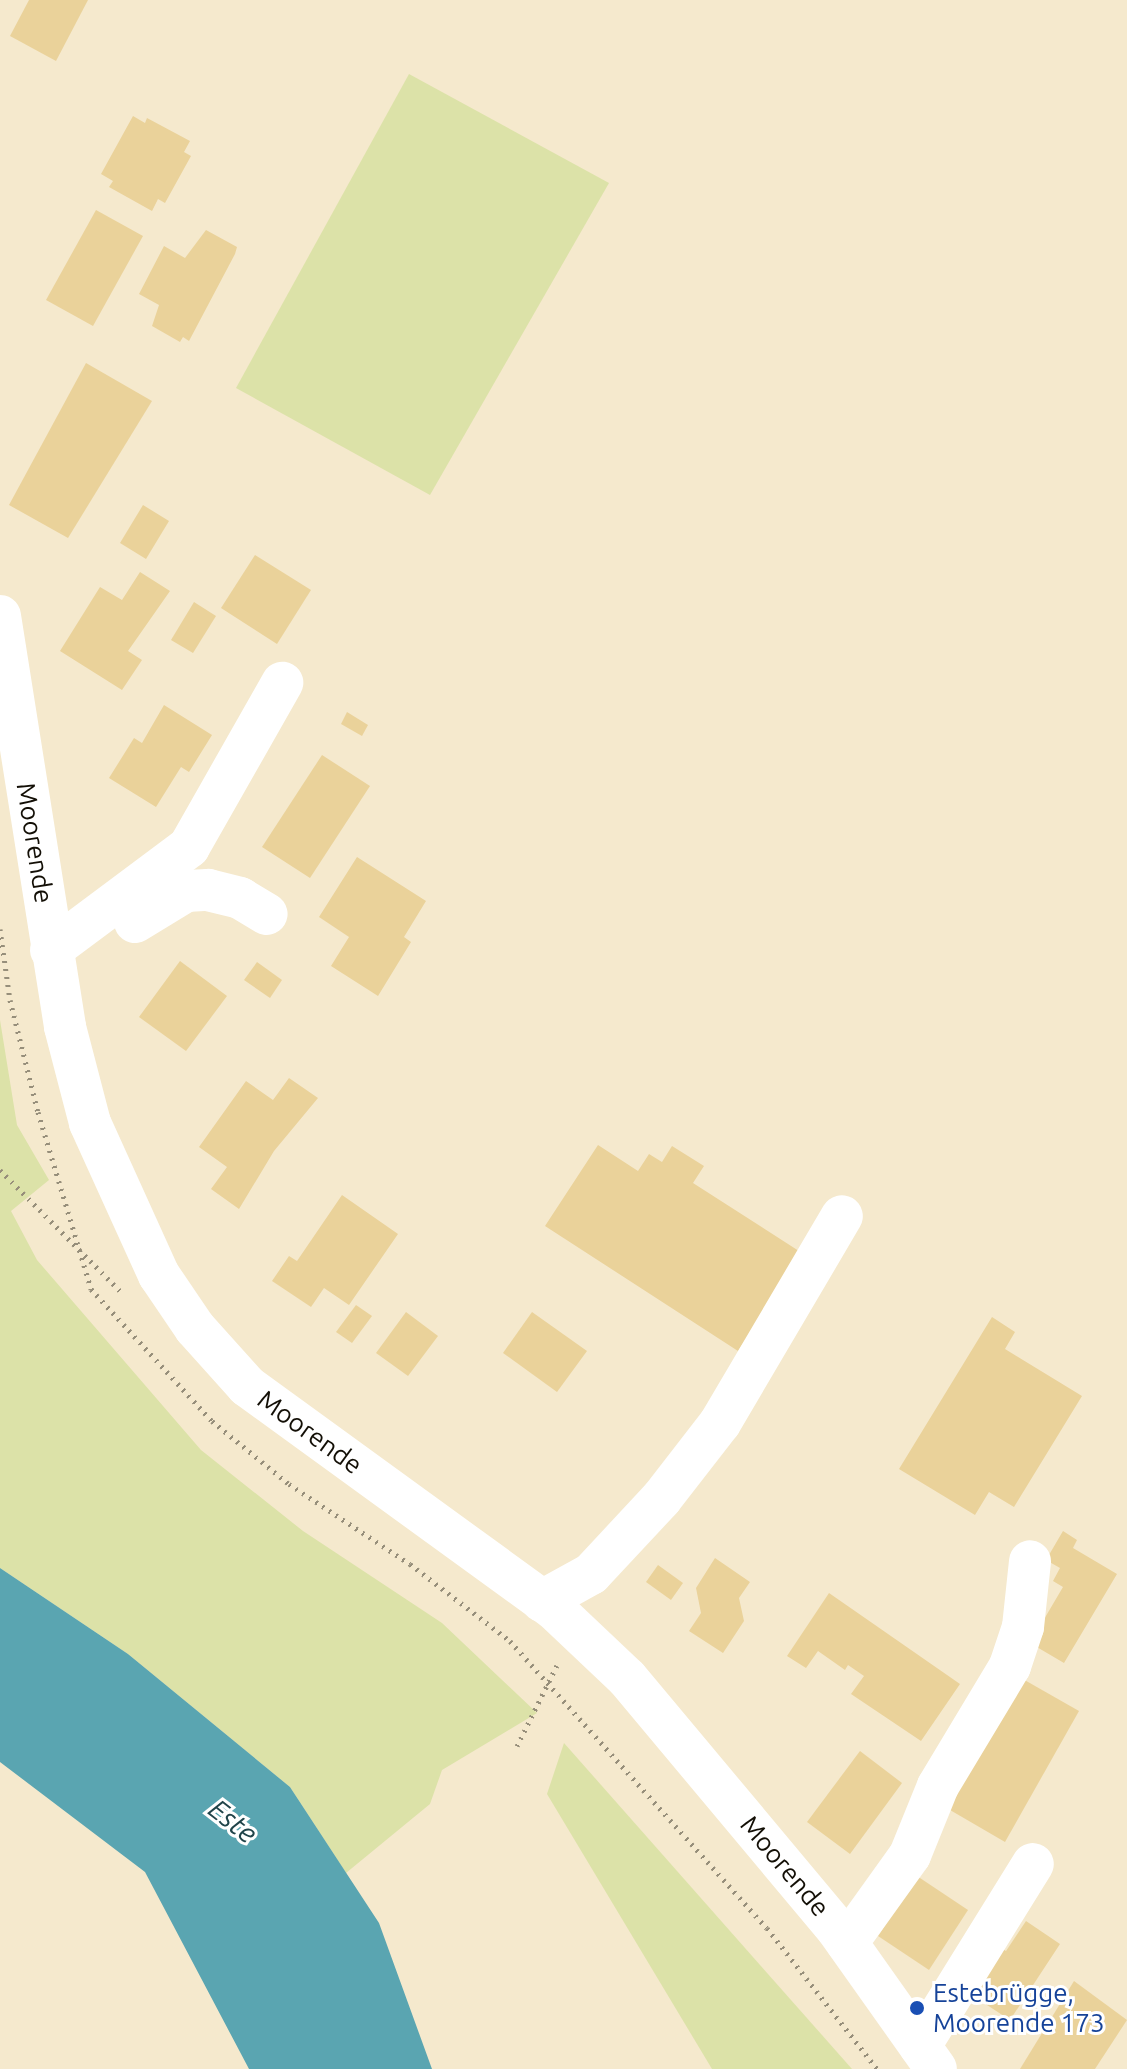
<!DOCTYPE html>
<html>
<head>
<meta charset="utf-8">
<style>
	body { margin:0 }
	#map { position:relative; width:1127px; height:2069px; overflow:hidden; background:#f5e9cd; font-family:Ubuntu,sans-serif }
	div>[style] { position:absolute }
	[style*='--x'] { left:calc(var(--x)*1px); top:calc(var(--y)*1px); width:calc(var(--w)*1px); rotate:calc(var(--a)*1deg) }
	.green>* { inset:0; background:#dce2a8 }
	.water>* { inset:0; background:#5aa5b1 }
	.building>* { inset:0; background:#ead29a }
	.path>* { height:5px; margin-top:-2.5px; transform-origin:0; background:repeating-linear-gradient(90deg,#968e7a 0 2px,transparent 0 8px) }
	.minor>* { height:42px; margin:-21px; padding:0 21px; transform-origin:21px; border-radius:21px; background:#fff }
	.dots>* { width:22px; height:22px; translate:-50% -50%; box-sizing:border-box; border:4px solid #fff; border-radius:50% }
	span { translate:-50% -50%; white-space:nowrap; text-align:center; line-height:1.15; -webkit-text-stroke:6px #fff; paint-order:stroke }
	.street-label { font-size:26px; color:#130f06 }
	.transit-label { font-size:26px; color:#164399 }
	.left { translate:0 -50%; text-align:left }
	.water-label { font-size:28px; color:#20444a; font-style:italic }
</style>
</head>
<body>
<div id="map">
	<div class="green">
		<i style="clip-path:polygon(409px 74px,609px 183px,430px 495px,236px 388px)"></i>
		<i style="clip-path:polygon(0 1020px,17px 1125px,49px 1180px,11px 1211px,37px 1260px,201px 1450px,303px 1531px,442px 1623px,537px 1713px,442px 1770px,430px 1804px,346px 1873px,290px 1787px,128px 1654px,0 1568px)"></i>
		<i style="clip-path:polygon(564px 1743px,852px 2069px,712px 2069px,547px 1794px)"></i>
	</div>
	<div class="water">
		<i style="clip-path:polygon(0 1568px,128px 1654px,290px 1787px,379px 1923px,432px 2069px,249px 2069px,145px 1872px,0 1762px)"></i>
	</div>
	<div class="building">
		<i style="clip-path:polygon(29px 0,88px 0,56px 61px,10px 36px)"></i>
		<i style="clip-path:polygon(133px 116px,145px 123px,147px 118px,190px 141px,184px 152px,191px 156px,165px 203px,158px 199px,152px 211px,109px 187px,113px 181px,101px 174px)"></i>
		<i style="clip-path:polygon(96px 210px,143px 236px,93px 326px,46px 300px)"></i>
		<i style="clip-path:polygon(206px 230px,237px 247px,235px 254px,189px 341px,183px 337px,180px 342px,152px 326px,159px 305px,139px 294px,164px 246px,185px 258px)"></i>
		<i style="clip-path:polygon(86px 363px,152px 401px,68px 538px,9px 505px)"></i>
		<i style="clip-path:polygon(143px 505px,169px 521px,146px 559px,120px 543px)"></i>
		<i style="clip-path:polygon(255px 555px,311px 590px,277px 644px,221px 608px)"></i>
		<i style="clip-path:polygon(140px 572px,170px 591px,128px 651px,142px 660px,122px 690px,60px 651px,100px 587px,122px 600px)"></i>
		<i style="clip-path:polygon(194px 602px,216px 616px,193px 653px,171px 640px)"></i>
		<i style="clip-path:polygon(164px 705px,212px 735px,189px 772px,181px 767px,156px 807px,109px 778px,134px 738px,142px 743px)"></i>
		<i style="clip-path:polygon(347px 712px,368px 725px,362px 736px,341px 724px)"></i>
		<i style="clip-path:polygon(322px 755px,370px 786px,310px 878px,262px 847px)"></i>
		<i style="clip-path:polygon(357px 857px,426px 901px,404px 937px,411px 942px,378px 996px,331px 966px,349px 937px,319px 917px)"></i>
		<i style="clip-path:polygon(180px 961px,227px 996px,186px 1051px,139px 1017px)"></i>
		<i style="clip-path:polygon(257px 962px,282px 980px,270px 998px,244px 980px)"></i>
		<i style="clip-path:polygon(289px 1078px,318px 1098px,274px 1151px,239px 1209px,211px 1189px,227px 1167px,199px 1147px,246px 1081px,273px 1100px)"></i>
		<i style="clip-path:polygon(598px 1145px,638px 1171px,649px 1154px,662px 1162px,672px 1146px,704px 1166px,693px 1183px,802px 1253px,738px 1351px,545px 1226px)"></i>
		<i style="clip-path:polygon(342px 1195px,398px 1234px,349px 1305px,324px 1288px,311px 1307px,272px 1281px,289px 1256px,297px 1261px)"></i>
		<i style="clip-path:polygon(356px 1305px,372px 1316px,352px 1343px,336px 1332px)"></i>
		<i style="clip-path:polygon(406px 1312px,438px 1336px,408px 1376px,376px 1353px)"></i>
		<i style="clip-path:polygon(532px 1312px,587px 1351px,557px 1392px,503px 1353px)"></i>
		<i style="clip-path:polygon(992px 1317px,1015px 1332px,1005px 1349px,1082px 1396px,1014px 1507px,989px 1492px,975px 1515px,899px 1469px)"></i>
		<i style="clip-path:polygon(1063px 1531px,1077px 1540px,1073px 1548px,1117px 1574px,1064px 1663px,1030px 1643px,1063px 1587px,1053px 1581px,1060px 1568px,1046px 1560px)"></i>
		<i style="clip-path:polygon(715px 1558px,750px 1582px,739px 1598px,744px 1621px,723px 1653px,689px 1631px,701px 1613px,696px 1588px)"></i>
		<i style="clip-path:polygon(658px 1565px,683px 1583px,671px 1600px,646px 1582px)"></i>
		<i style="clip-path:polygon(829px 1593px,960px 1684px,921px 1741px,851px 1694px,864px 1676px,848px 1665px,845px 1670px,818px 1651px,806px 1668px,787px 1656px)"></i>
		<i style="clip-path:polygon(1021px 1678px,1079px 1711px,1005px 1842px,938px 1803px)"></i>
		<i style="clip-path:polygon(860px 1751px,902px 1783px,850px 1854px,807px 1822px)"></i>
		<i style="clip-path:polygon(917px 1876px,968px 1910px,929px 1970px,878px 1936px)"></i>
		<i style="clip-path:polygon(1026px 1921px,1060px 1944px,1010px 2020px,964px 1990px,994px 1944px,1006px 1951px)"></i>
		<i style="clip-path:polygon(1074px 1981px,1127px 2020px,1095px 2069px,1020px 2069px)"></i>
	</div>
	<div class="path">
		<i style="--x:0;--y:929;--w:72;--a:82"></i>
		<i style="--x:10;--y:1000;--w:115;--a:76"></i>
		<i style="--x:38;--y:1112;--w:185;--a:73.3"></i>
		<i style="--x:91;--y:1289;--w:179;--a:47.5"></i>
		<i style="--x:212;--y:1421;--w:99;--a:39.3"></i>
		<i style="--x:289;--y:1484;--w:145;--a:33.5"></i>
		<i style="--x:410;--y:1564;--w:126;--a:37.6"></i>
		<i style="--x:510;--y:1641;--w:385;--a:48.2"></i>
		<i style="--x:767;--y:1928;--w:179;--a:52"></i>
		<i style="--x:0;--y:1170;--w:173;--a:45.2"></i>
		<i style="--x:517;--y:1746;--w:90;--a:-63.7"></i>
	</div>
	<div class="minor">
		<i style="--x:0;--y:616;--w:416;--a:81"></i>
		<i style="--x:65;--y:1027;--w:99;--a:75.4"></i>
		<i style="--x:90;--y:1123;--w:167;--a:65.6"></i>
		<i style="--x:159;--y:1275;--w:64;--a:55.8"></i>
		<i style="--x:195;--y:1328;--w:78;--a:48.1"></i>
		<i style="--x:247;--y:1386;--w:379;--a:36"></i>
		<i style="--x:554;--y:1609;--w:100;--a:43.4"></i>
		<i style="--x:627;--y:1678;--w:327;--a:50.1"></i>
		<i style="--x:837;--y:1929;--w:171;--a:54.7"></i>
		<i style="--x:135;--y:922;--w:60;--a:-31.3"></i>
		<i style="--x:186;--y:891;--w:22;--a:-3"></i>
		<i style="--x:208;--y:890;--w:33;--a:14"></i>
		<i style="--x:240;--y:898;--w:31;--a:31"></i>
		<i style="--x:51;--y:950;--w:172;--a:-36.7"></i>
		<i style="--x:189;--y:847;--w:189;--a:-60.4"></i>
		<i style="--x:542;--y:1601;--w:56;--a:-28.9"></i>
		<i style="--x:591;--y:1574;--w:103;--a:-47"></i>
		<i style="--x:661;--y:1499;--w:96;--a:-52.2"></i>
		<i style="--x:720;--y:1423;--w:240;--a:-59.5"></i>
		<i style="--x:847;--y:1943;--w:108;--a:-54.4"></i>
		<i style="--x:910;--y:1855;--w:74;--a:-67.9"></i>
		<i style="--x:938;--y:1786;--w:140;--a:-59"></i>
		<i style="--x:1010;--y:1666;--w:41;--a:-71.6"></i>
		<i style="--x:1023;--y:1627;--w:66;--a:-83.9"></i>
		<i style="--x:920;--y:2046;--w:214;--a:-58.2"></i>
	</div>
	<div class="dots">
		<i style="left:917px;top:2008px;background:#1a4fb4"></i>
	</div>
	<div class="street-label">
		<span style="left:35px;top:843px;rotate:81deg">Moorende</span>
		<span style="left:310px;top:1432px;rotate:36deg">Moorende</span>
		<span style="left:785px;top:1866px;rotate:50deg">Moorende</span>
	</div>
	<div class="transit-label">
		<span class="left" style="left:933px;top:2008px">Estebrügge,<br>Moorende 173</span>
	</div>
	<div class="water-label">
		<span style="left:233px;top:1821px;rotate:38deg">Este</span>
	</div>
</div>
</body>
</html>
